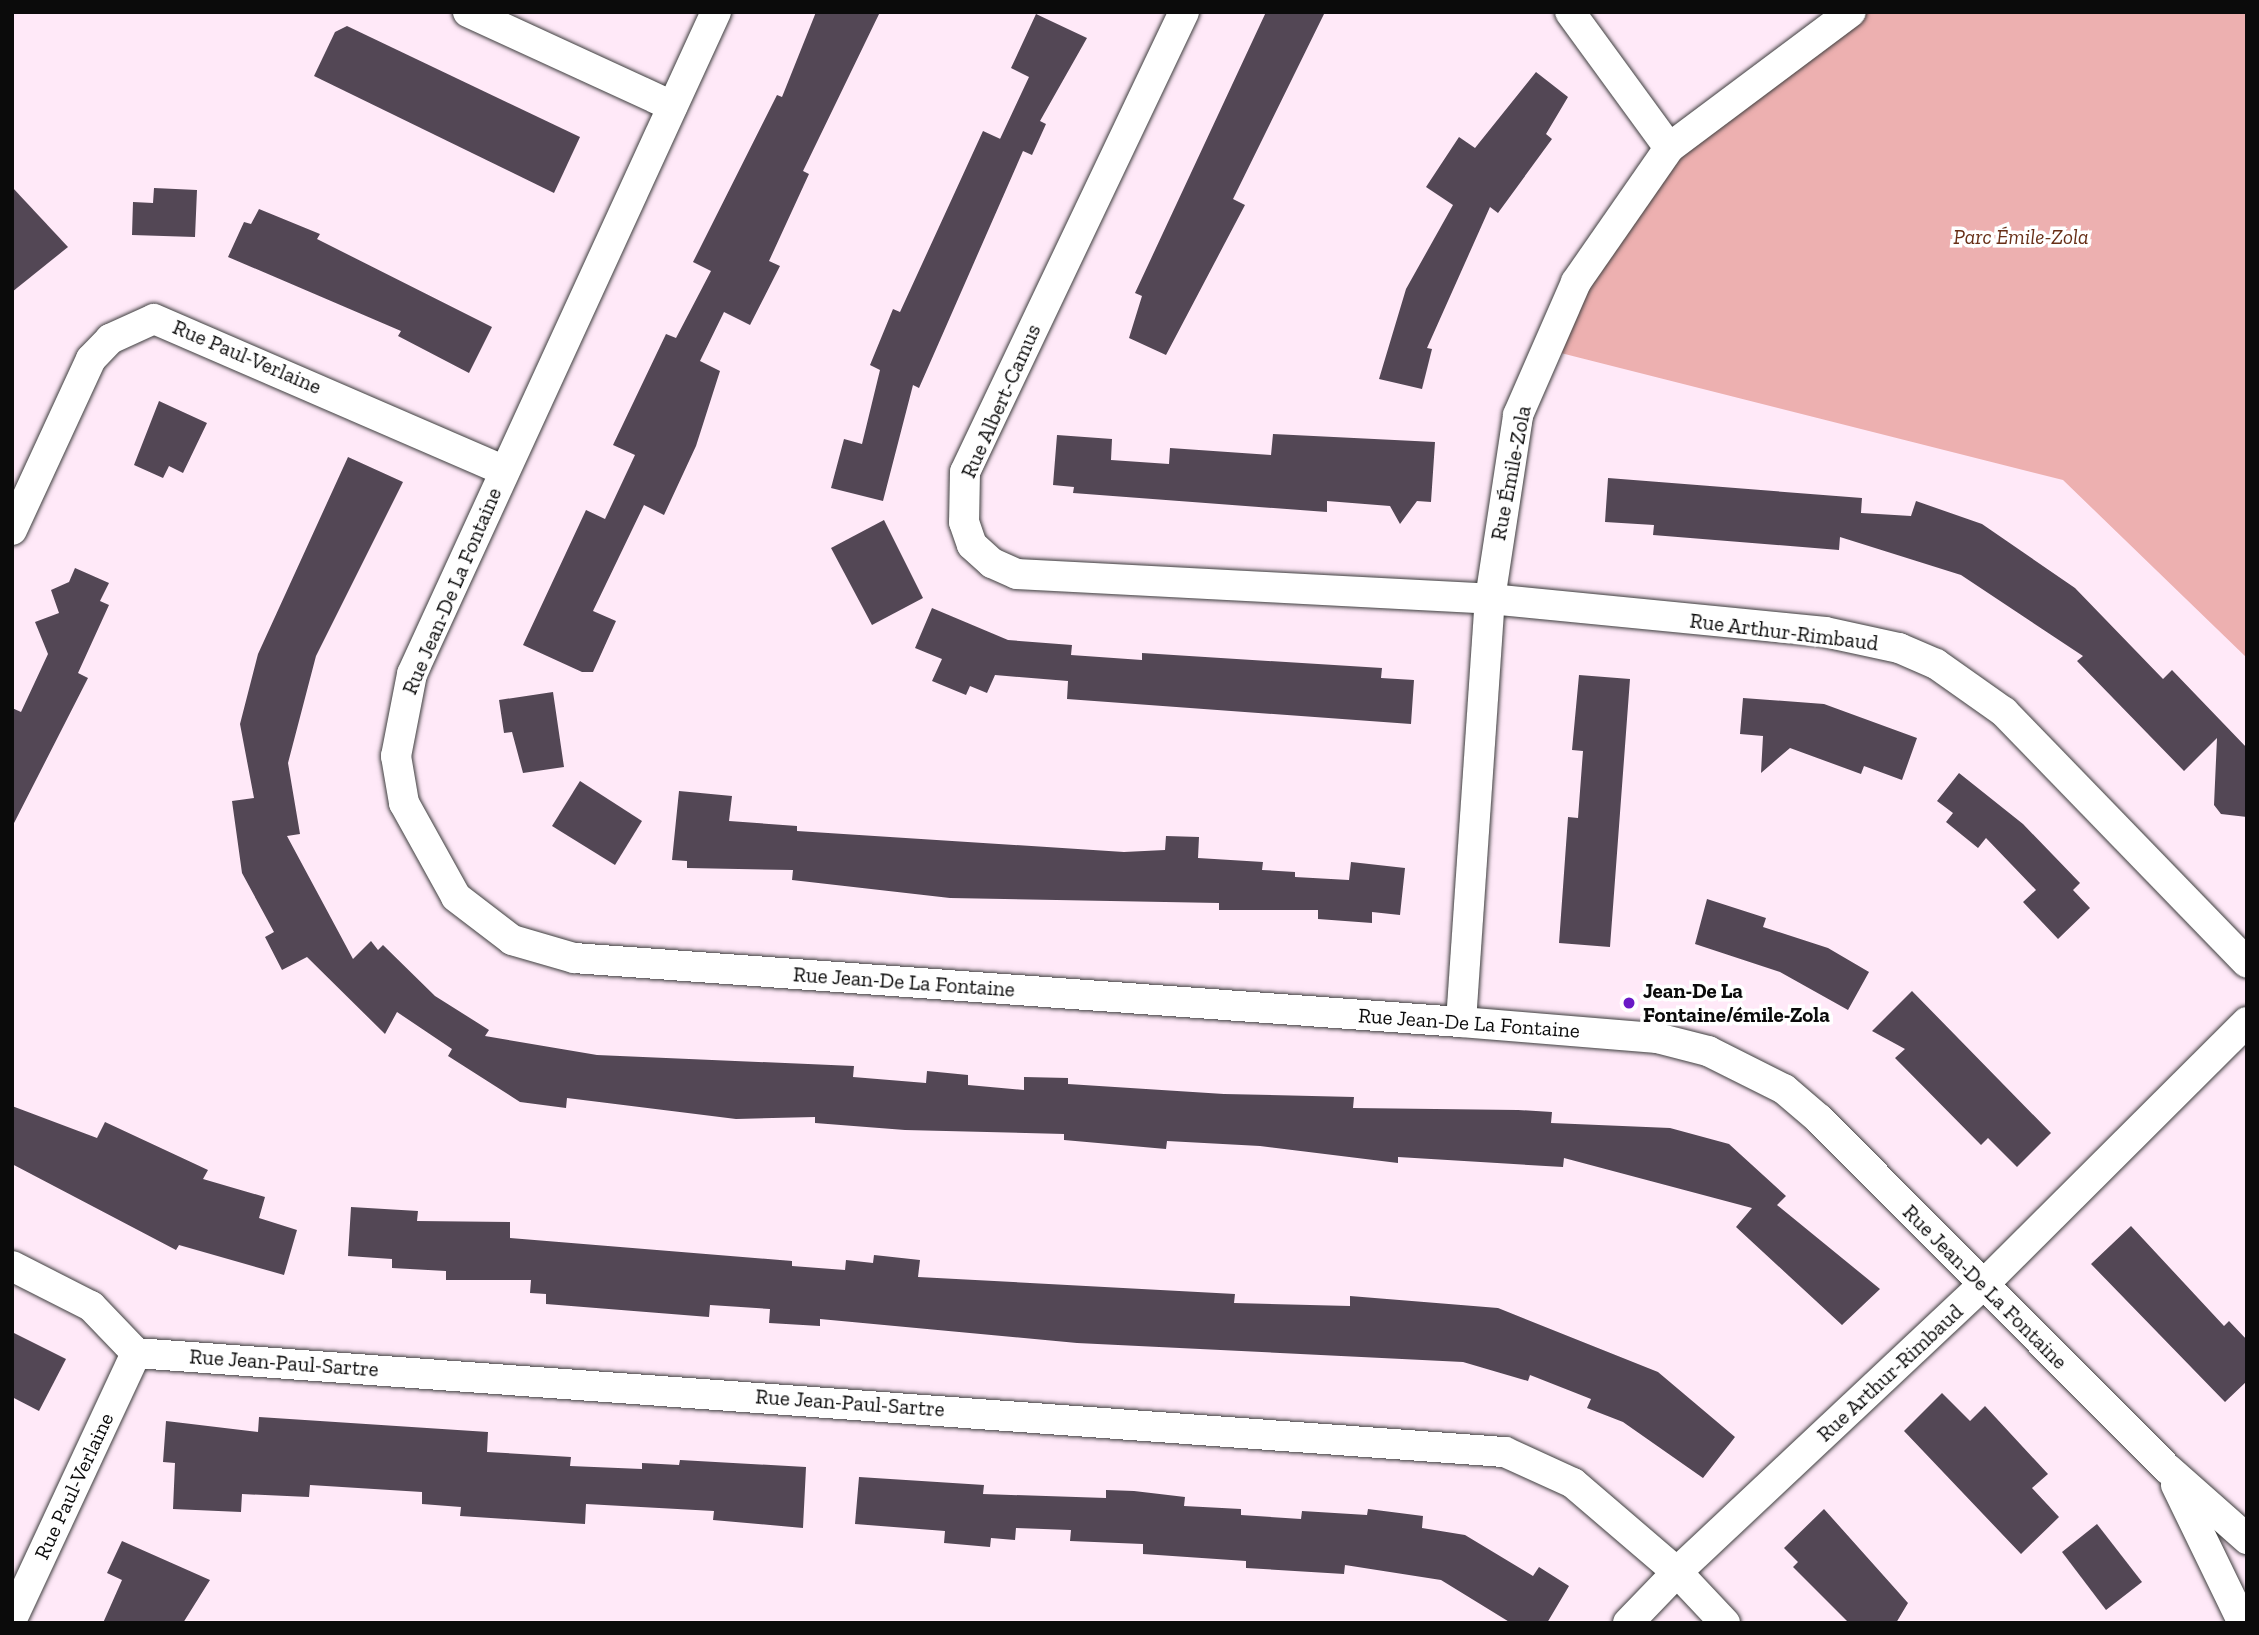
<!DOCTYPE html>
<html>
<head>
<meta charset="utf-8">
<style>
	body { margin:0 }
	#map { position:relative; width:2259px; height:1635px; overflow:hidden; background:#ffe9f8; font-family:"Zilla Slab",serif }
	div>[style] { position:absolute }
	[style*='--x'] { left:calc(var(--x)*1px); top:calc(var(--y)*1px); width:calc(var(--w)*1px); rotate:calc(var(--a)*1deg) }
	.green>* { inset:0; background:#edb0b0 }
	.building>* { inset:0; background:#534755 }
	.roads { filter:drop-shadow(0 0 2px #3e3e3e) drop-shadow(0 0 2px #3e3e3e) }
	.street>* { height:30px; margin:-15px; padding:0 15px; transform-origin:15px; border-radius:15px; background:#fff }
	.dots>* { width:19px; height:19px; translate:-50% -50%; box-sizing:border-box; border:4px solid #fff; border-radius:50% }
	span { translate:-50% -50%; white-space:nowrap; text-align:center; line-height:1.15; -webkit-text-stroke:7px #fff; paint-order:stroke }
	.park-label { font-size:21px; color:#682f17; font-style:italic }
	.street-label { font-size:21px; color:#0b0b0b }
	.poi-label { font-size:21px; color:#0b0b0b; font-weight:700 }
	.left { translate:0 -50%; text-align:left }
	.frame { position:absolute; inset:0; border:14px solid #0b0b0b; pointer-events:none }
</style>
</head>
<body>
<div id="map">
	<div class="green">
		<i style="clip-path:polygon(1851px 12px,2247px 12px,2247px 658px,2063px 480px,1545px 349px,1669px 148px)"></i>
	</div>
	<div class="building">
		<i style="clip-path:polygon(816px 12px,880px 12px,803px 171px,809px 174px,769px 261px,780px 266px,750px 325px,724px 312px,700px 361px,720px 371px,696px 446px,664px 515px,644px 505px,593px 611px,616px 621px,593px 672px,582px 672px,523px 645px,586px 510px,605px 519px,635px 455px,613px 445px,666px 334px,676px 338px,711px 271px,693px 262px,777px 95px,782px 97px)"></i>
		<i style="clip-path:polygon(1266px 12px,1325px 12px,1233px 199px,1245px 205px,1166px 355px,1129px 338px,1142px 296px,1135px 293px)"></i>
		<i style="clip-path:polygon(1036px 14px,1087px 38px,1040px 121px,1046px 124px,1032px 155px,1023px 151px,919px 388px,913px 385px,883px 501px,831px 488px,844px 439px,862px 444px,880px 370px,870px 365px,893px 309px,900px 312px,983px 131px,1007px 142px,1000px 139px,1029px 77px,1011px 68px)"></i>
		<i style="clip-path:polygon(347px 26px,580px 137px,554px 193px,314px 76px,335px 32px)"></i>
		<i style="clip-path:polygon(1536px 72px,1568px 97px,1546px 134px,1552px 139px,1498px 213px,1490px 207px,1427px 348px,1432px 349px,1422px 389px,1379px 379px,1406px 289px,1453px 205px,1426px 187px,1459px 137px,1475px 148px)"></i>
		<i style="clip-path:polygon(12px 187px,68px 247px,12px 292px)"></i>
		<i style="clip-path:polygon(154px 188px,197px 190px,195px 237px,132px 235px,133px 202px,153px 203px)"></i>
		<i style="clip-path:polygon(259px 209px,320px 234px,317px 239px,492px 327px,469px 373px,398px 336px,401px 331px,228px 257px,244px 222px,251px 224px)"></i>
		<i style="clip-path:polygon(159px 401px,207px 423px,183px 473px,169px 466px,163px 478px,134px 465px)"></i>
		<i style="clip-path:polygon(1273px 434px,1435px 442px,1431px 502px,1417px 501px,1400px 524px,1390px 506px,1327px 501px,1327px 512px,1073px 493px,1074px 487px,1053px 485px,1057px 435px,1112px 439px,1111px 460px,1169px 464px,1170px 448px,1271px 455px)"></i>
		<i style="clip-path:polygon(348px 457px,403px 482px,316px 656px,288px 763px,300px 834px,287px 836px,353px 959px,371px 941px,378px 950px,383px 945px,435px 996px,489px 1030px,485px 1036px,597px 1055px,854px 1066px,853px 1077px,926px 1083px,927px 1071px,968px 1075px,968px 1085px,1024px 1090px,1024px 1077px,1068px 1078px,1068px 1084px,1224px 1094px,1354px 1097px,1353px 1108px,1518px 1110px,1552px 1112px,1551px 1123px,1670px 1128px,1729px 1144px,1786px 1196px,1777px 1205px,1880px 1289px,1842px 1325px,1736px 1227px,1752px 1208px,1564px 1158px,1563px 1167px,1398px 1157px,1398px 1163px,1260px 1146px,1167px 1141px,1166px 1149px,1064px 1140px,1064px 1134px,905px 1130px,815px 1123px,815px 1117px,736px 1119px,567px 1098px,566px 1108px,520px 1102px,448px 1056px,452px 1049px,397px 1012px,385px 1034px,307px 957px,282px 970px,265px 937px,274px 932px,242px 873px,232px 801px,254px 798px,240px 724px,258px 654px)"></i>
		<i style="clip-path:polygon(1608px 478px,1862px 498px,1861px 513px,1911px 516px,1916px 501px,1982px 524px,2075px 588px,2163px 679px,2172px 670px,2247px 748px,2247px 817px,2221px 814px,2214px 805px,2217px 738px,2184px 771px,2077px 661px,2083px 656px,1961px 575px,1840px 537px,1839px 550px,1653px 535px,1654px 525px,1605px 522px)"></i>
		<i style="clip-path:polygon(884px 520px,923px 598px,872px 625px,831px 548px)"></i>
		<i style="clip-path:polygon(75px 568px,109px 583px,100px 601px,109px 605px,78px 673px,88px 678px,12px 827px,12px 708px,21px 712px,48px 654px,35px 622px,59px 613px,51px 590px,69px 582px)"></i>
		<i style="clip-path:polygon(932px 608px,1008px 640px,1072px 645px,1071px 655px,1142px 660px,1142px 653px,1382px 668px,1381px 678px,1414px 680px,1411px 724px,1067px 699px,1068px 681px,995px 675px,987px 693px,970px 686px,966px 695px,932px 681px,942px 659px,915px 648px)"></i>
		<i style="clip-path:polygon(1579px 675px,1630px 679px,1610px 947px,1559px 943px,1568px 817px,1578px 818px,1583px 751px,1572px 750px)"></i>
		<i style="clip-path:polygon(553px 692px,564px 767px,523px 773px,512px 732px,504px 733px,499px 700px)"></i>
		<i style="clip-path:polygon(1743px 698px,1824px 704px,1917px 738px,1902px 780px,1864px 766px,1861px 774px,1790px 748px,1761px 773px,1763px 736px,1740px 734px)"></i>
		<i style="clip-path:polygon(1959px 773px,2023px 824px,2080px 883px,2073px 890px,2090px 908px,2058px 939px,2023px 902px,2036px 890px,1986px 838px,1978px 848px,1946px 822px,1953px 813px,1937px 801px)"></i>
		<i style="clip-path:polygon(580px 781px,642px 821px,615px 865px,552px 826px)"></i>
		<i style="clip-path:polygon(679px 791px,732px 796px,729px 821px,797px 826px,797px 831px,1124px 852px,1165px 850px,1166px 836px,1199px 837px,1198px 858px,1263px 862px,1262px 870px,1295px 872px,1295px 877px,1349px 880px,1351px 862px,1405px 868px,1400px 915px,1372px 912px,1372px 923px,1318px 919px,1318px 910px,1219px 910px,1219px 903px,950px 898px,792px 880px,793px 870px,687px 868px,687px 861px,672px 860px)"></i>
		<i style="clip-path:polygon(1707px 899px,1766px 918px,1763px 927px,1828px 948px,1869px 972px,1848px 1010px,1780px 972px,1695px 944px)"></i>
		<i style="clip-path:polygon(1912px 991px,2051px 1133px,2017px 1167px,1988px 1138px,1981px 1145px,1895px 1058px,1905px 1049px,1872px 1031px)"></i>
		<i style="clip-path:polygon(12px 1106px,97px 1138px,105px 1122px,208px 1170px,203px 1179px,265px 1197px,259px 1218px,297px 1230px,284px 1275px,179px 1245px,176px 1250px,12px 1164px)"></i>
		<i style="clip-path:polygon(351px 1207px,418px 1211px,417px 1221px,510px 1222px,510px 1238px,792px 1261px,792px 1266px,845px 1270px,846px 1260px,873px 1263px,874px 1255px,920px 1260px,918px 1277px,1235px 1294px,1234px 1303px,1350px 1306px,1350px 1296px,1498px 1308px,1658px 1372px,1735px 1437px,1703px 1478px,1623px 1422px,1587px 1408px,1591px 1399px,1530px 1375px,1528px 1381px,1463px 1362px,1077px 1343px,820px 1319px,820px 1326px,769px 1323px,770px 1309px,710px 1305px,709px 1317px,546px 1304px,546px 1294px,530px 1293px,531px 1280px,446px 1280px,446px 1271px,392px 1268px,392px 1259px,348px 1256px)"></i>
		<i style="clip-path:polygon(2131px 1226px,2224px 1326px,2229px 1321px,2247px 1340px,2247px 1381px,2225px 1402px,2091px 1264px)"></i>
		<i style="clip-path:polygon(12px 1332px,66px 1359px,39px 1411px,12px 1397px)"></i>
		<i style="clip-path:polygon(1942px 1393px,1970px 1421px,1985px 1406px,2048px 1474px,2032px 1488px,2059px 1517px,2021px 1554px,1904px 1431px)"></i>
		<i style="clip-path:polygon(259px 1417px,488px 1432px,487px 1452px,571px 1457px,570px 1466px,642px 1469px,642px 1463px,679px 1465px,680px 1460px,806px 1467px,803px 1528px,713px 1520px,714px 1511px,586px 1504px,585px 1524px,460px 1516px,461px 1507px,422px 1504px,422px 1492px,310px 1485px,309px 1497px,242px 1494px,241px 1512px,173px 1509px,175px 1463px,163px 1462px,166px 1421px,258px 1432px)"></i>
		<i style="clip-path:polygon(859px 1477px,984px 1485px,983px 1494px,1106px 1498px,1106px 1490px,1134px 1491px,1185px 1497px,1184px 1506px,1241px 1509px,1241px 1515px,1301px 1519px,1302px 1511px,1367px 1515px,1368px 1509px,1423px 1516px,1422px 1528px,1465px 1535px,1533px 1576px,1539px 1567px,1569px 1586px,1547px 1623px,1511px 1623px,1441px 1580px,1345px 1565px,1344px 1574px,1246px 1568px,1246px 1561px,1143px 1554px,1143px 1544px,1070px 1541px,1071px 1530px,1016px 1528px,1015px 1540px,991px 1538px,990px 1547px,944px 1543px,945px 1531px,855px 1524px)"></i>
		<i style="clip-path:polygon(1824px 1509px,1908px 1603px,1896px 1623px,1849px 1623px,1793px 1567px,1798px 1562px,1784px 1548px)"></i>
		<i style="clip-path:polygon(2097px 1524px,2142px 1582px,2106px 1610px,2062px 1552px)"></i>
		<i style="clip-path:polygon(122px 1541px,210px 1580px,183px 1623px,103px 1623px,122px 1580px,107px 1573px)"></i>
	</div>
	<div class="roads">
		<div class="street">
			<i style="--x:468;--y:12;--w:225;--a:24.7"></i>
			<i style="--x:716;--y:12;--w:728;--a:114.67"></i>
			<i style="--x:412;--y:674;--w:84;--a:101"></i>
			<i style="--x:396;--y:756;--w:48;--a:80.3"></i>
			<i style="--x:404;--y:803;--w:107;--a:61"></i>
			<i style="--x:456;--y:897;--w:71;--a:37.5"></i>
			<i style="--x:512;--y:940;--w:65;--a:16.2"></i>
			<i style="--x:574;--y:958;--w:889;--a:4.13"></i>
			<i style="--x:1461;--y:1022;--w:197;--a:4.7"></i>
			<i style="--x:1657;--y:1038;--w:53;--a:14.3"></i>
			<i style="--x:1708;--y:1051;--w:85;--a:26.6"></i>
			<i style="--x:1784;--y:1089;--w:46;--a:40.6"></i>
			<i style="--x:1819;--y:1119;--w:494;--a:45.1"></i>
			<i style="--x:2168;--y:1469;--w:106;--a:41.5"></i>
			<i style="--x:1184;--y:12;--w:509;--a:115.46"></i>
			<i style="--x:965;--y:472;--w:50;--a:91.1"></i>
			<i style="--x:964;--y:522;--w:24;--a:71"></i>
			<i style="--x:972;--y:545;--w:27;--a:42"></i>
			<i style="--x:992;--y:563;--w:27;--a:24"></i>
			<i style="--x:1017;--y:574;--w:474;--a:3"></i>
			<i style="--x:1490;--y:599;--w:337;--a:5.6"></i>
			<i style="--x:1825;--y:632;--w:76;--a:12.2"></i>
			<i style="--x:1899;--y:648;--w:40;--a:23.4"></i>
			<i style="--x:1936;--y:664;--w:83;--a:35.2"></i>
			<i style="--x:2004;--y:712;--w:349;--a:45.9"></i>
			<i style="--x:1570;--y:12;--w:168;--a:53.9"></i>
			<i style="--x:12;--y:530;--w:188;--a:-65.2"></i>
			<i style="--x:91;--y:359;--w:28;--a:-46"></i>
			<i style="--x:110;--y:339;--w:48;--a:-24.4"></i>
			<i style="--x:154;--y:319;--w:382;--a:23.4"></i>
			<i style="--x:1461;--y:1022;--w:424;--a:-86.1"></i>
			<i style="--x:1490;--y:599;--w:186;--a:-81.3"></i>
			<i style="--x:1518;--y:415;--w:145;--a:-66.4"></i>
			<i style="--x:1576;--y:282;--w:163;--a:-55.2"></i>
			<i style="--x:1669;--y:148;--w:227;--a:-36.8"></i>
			<i style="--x:12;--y:1266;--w:89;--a:26.9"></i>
			<i style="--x:91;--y:1306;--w:65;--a:46.2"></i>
			<i style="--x:136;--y:1353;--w:1373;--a:4.14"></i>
			<i style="--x:1505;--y:1452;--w:75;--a:24.5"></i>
			<i style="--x:1573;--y:1483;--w:137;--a:40.6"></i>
			<i style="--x:1677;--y:1572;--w:418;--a:-43.2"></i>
			<i style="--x:1982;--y:1286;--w:374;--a:-44.9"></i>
			<i style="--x:2176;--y:1485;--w:153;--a:64.1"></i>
			<i style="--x:12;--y:1619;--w:293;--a:-65"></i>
			<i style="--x:1628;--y:1623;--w:71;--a:-46.1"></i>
			<i style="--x:1677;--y:1572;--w:70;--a:46.7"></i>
		</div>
	</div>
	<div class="dots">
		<i style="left:1629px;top:1003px;background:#6918c6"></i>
	</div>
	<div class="park-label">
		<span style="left:2021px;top:237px">Parc Émile-Zola</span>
	</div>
	<div class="street-label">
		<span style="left:247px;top:357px;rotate:23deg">Rue Paul-Verlaine</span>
		<span style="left:1001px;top:401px;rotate:-66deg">Rue Albert-Camus</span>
		<span style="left:1511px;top:473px;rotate:-79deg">Rue Émile-Zola</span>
		<span style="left:452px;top:591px;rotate:-67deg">Rue Jean-De La Fontaine</span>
		<span style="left:1784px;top:632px;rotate:7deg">Rue Arthur-Rimbaud</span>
		<span style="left:904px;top:982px;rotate:4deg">Rue Jean-De La Fontaine</span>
		<span style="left:1469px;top:1023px;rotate:4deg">Rue Jean-De La Fontaine</span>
		<span style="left:1985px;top:1287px;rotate:45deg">Rue Jean-De La Fontaine</span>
		<span style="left:284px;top:1363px;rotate:4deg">Rue Jean-Paul-Sartre</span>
		<span style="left:1890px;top:1373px;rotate:-43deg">Rue Arthur-Rimbaud</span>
		<span style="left:850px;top:1403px;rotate:4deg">Rue Jean-Paul-Sartre</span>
		<span style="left:74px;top:1486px;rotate:-65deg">Rue Paul-Verlaine</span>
	</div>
	<div class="poi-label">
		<span class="left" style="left:1643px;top:1003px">Jean-De La<br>Fontaine/émile-Zola</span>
	</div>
	<div class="frame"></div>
</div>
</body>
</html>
